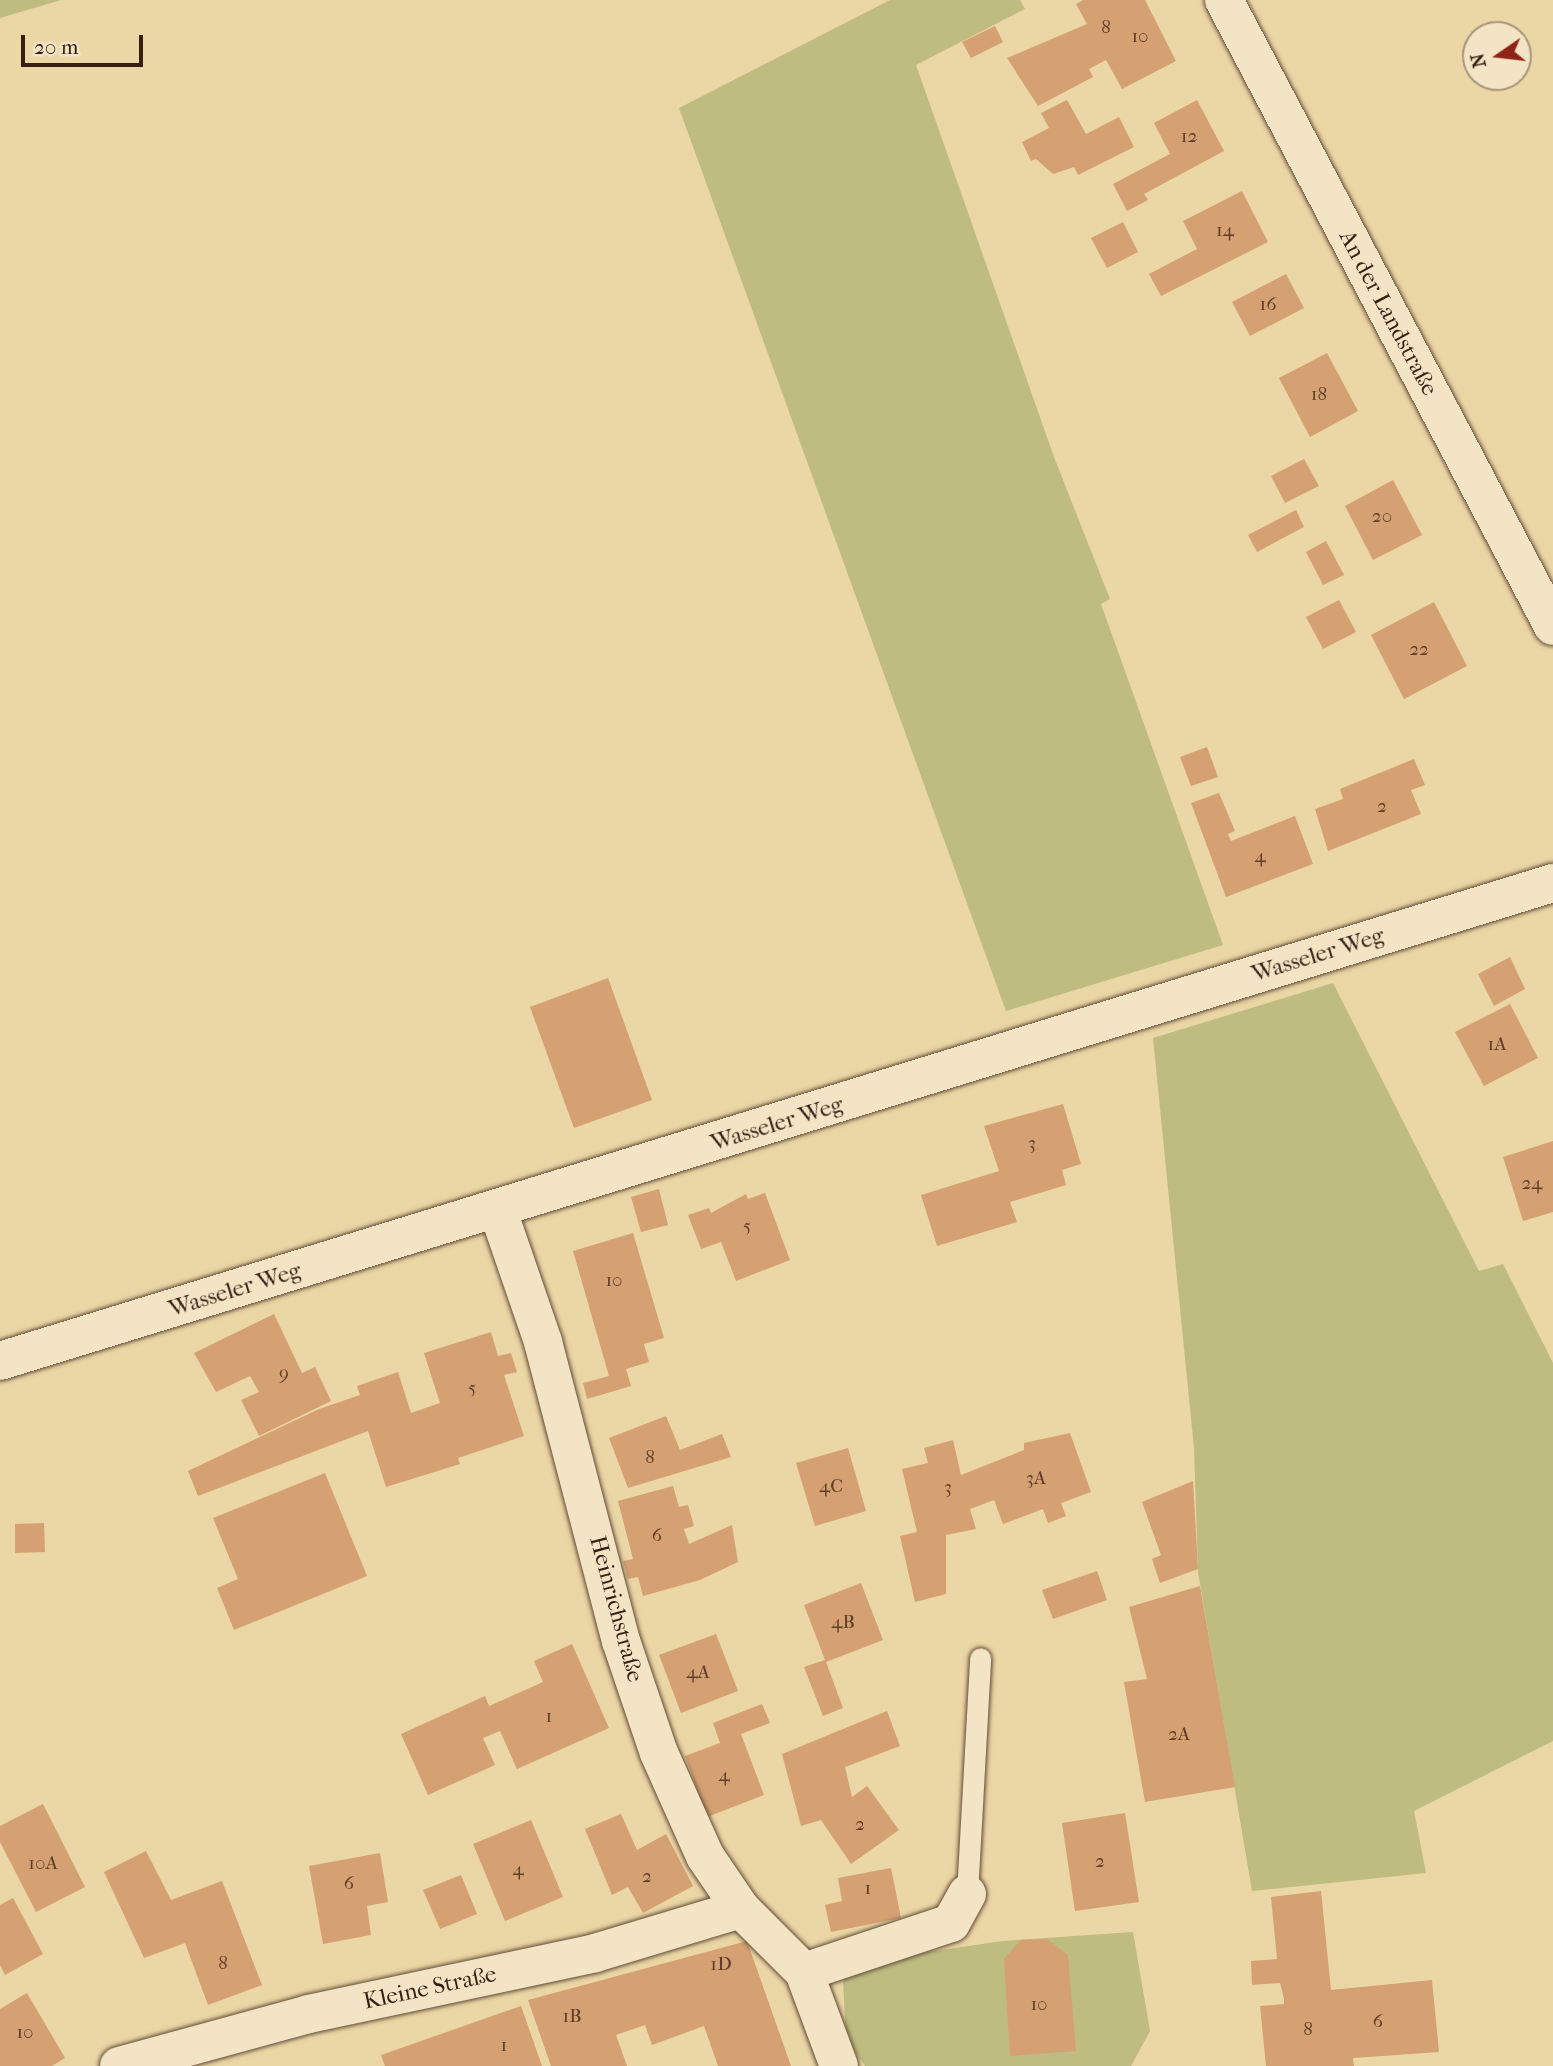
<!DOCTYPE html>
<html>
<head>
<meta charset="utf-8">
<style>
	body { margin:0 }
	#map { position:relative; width:1553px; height:2066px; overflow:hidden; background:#ebd6a5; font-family:"IM FELL French Canon",serif }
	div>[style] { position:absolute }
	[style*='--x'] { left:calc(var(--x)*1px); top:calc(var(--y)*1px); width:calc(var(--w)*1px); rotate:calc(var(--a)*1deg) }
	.green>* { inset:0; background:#bebc81 }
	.building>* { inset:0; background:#d5a072 }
	.roads { filter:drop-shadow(0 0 2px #634c37) drop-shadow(0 0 2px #634c37) }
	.service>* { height:21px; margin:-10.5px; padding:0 10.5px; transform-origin:10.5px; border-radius:10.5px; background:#f2e4c4 }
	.minor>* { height:38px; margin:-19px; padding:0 19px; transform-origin:19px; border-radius:19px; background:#f2e4c4 }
	.secondary>* { height:38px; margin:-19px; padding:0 19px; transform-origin:19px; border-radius:19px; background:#f2e4c4 }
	span { translate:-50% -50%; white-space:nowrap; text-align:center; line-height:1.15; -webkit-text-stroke:5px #f2e4c4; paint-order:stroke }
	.number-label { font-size:19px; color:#5e3e2a }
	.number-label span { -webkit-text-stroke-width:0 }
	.street-label { font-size:23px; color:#361e12 }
	.north { position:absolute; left:1462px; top:21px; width:70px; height:70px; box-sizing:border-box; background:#f2e4c4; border:2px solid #a7957d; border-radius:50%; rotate:256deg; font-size:19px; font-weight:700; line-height:28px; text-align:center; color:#361e12 }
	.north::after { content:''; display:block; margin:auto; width:24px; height:32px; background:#8f2418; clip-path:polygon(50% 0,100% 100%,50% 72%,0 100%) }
	.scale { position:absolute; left:21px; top:35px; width:122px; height:32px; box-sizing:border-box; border:4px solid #361e12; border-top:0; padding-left:9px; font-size:21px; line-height:24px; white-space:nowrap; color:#361e12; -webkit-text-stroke:5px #f2e4c4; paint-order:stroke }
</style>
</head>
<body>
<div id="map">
	<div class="green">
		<i style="clip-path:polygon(0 0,61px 0,0 18px)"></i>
		<i style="clip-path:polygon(890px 0,1020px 0,1025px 9px,916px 65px,1054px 457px,1110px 599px,1101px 604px,1223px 945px,1006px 1011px,679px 108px)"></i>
		<i style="clip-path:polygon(1333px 983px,1479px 1271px,1503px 1264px,1553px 1363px,1553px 1741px,1414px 1811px,1426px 1873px,1252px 1891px,1198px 1572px,1194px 1448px,1153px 1038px)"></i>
		<i style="clip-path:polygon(1133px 1932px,1150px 2031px,1131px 2066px,865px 2066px,846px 2039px,843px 1981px,858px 1962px,1003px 1941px)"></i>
	</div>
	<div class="building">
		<i style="clip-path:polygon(1083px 0,1145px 0,1176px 61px,1122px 89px,1106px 60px,1089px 69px,1093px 77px,1038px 106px,1007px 58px,1087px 24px,1076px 4px)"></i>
		<i style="clip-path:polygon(995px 26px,1003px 42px,971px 58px,962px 42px)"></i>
		<i style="clip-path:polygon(1067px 100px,1086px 134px,1119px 117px,1134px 147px,1078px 175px,1074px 167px,1053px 174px,1036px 159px,1031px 161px,1022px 142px,1049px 128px,1041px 113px)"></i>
		<i style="clip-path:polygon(1197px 100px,1224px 151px,1144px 194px,1148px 200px,1127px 211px,1113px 184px,1170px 154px,1154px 123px)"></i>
		<i style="clip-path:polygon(1242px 191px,1268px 242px,1161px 296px,1149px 274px,1197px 249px,1183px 221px)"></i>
		<i style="clip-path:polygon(1123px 222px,1138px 252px,1107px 268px,1091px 238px)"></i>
		<i style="clip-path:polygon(1286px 274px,1304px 308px,1250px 336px,1232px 302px)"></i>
		<i style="clip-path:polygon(1327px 353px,1358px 411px,1310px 437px,1279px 378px)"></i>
		<i style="clip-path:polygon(1304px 459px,1319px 486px,1285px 503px,1271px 476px)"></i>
		<i style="clip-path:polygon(1393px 480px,1422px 535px,1373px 560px,1345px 506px)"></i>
		<i style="clip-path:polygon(1296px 510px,1304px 527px,1257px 552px,1248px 535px)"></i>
		<i style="clip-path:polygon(1326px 541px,1344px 575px,1323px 585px,1306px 552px)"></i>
		<i style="clip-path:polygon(1339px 600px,1356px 632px,1323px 649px,1306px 617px)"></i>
		<i style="clip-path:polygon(1434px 602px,1467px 666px,1404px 699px,1371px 635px)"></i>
		<i style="clip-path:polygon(1207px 747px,1218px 777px,1191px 786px,1180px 757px)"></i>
		<i style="clip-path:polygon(1414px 759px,1425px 785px,1411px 790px,1421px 814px,1328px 851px,1315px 809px,1343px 799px,1340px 789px)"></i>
		<i style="clip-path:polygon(1219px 793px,1235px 831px,1228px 834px,1231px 841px,1295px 816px,1313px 864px,1226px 897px,1191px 803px)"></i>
		<i style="clip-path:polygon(1510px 957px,1525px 989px,1494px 1006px,1478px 974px)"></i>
		<i style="clip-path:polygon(608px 978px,652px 1100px,574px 1128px,530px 1007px)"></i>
		<i style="clip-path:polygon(1510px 1004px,1538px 1058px,1484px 1086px,1455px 1032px)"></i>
		<i style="clip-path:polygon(1063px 1104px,1081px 1164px,1062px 1170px,1066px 1185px,1010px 1202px,1017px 1222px,937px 1246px,921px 1195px,999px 1171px,984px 1126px)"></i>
		<i style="clip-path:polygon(1553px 1141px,1553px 1212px,1523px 1221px,1503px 1157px)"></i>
		<i style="clip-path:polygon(659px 1189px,668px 1225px,641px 1232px,631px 1197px)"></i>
		<i style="clip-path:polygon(765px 1193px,790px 1260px,736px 1281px,721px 1242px,701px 1249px,688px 1215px,709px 1208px,711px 1213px,746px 1194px,748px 1199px)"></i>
		<i style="clip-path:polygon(633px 1233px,664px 1338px,644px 1344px,649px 1362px,626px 1369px,631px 1386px,587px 1399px,583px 1383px,609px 1376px,573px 1251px)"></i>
		<i style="clip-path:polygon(274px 1314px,302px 1373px,315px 1367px,331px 1401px,259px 1436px,241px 1400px,259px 1392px,250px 1376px,216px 1392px,194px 1353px)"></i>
		<i style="clip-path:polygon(491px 1332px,498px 1356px,511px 1353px,517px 1372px,504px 1375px,524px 1436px,458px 1458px,460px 1464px,386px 1487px,368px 1431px,198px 1496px,188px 1471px,319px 1409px,360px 1395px,357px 1386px,398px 1372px,411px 1413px,440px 1403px,424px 1353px)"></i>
		<i style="clip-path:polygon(666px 1416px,680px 1450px,722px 1434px,731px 1457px,628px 1488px,609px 1438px)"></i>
		<i style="clip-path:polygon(1070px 1433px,1091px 1492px,1061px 1503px,1066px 1516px,1048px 1523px,1043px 1509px,1003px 1524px,994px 1500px,970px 1509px,976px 1529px,946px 1535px,946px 1594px,915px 1602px,900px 1536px,917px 1532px,902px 1469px,928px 1463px,924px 1448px,953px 1440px,961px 1475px,1024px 1450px,1024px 1443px)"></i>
		<i style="clip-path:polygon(848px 1448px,866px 1511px,815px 1526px,796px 1463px)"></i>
		<i style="clip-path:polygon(325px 1473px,367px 1576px,234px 1630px,217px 1588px,238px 1579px,213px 1518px)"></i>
		<i style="clip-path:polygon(1193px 1481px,1198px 1569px,1160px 1583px,1152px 1559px,1161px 1555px,1142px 1502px)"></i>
		<i style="clip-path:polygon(673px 1486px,679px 1507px,688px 1505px,694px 1526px,684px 1529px,689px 1544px,732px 1525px,738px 1562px,700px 1580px,643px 1596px,638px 1577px,628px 1579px,623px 1561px,633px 1559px,618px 1501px)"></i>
		<i style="clip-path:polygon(44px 1523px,45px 1552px,15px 1553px,15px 1524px)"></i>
		<i style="clip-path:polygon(1097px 1571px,1107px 1600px,1053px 1619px,1042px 1590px)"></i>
		<i style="clip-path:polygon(861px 1583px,883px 1640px,826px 1662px,843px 1708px,823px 1716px,804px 1667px,825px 1660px,804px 1605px)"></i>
		<i style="clip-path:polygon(1200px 1586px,1235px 1787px,1145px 1802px,1124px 1682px,1147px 1679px,1129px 1607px)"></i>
		<i style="clip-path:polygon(716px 1634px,738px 1691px,681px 1713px,659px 1655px)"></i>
		<i style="clip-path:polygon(572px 1644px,609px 1728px,517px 1769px,500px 1731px,483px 1738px,495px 1765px,428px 1795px,401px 1734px,485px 1696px,489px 1706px,543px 1682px,534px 1661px)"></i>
		<i style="clip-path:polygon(762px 1704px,770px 1723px,741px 1734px,764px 1795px,707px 1817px,685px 1756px,720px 1743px,713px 1723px)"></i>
		<i style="clip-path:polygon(887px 1711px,900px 1746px,845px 1767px,852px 1797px,867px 1786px,899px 1830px,851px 1864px,821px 1820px,801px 1826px,782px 1754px)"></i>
		<i style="clip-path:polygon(43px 1804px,85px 1887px,36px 1912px,0 1842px,0 1826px)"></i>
		<i style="clip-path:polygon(1125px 1813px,1139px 1902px,1075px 1911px,1062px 1823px)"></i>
		<i style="clip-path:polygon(621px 1814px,637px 1850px,666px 1834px,693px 1886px,643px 1913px,628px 1887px,612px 1895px,585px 1829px)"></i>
		<i style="clip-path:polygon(531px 1820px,563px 1897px,505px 1921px,473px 1844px)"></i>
		<i style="clip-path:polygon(146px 1851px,171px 1900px,222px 1881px,262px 1985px,208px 2005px,185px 1943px,144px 1958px,104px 1872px)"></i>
		<i style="clip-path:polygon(380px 1853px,388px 1902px,367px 1906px,371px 1935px,323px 1944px,309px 1866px)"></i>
		<i style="clip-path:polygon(891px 1868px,901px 1918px,831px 1932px,825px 1905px,842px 1901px,838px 1878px)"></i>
		<i style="clip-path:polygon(461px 1875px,477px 1914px,440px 1929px,423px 1890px)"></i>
		<i style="clip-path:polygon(1321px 1891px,1331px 1990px,1432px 1980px,1439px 2052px,1353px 2058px,1354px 2066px,1266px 2066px,1260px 2006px,1284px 2004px,1284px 1999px,1280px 1983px,1252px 1985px,1251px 1961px,1277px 1959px,1271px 1897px)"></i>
		<i style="clip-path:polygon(13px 1898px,43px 1954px,5px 1975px,0 1965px,0 1905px)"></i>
		<i style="clip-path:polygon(1047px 1939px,1068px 1955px,1076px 2051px,1010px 2056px,1004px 1959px,1021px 1940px)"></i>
		<i style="clip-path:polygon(747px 1941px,791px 2066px,718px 2066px,704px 2026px,652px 2045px,645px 2025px,616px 2035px,627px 2066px,551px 2066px,528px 2000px)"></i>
		<i style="clip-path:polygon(27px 1993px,65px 2058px,52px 2066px,0 2066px,0 2009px)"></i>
		<i style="clip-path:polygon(521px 2006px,542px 2066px,385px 2066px,381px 2055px)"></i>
	</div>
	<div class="roads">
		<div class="service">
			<i style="--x:967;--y:1894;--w:236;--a:-86.8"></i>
		</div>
		<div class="minor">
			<i style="--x:498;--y:1211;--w:139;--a:71"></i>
			<i style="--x:543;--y:1342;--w:309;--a:75.4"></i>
			<i style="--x:621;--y:1641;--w:118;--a:71.3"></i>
			<i style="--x:659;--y:1753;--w:113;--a:65.9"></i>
			<i style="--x:705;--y:1856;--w:64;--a:55.8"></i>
			<i style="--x:741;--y:1909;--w:89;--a:45"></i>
			<i style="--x:804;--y:1972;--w:100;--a:69.6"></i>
			<i style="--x:0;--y:1361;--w:1625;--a:-17.11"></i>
			<i style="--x:804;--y:1972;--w:155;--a:-18.4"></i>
			<i style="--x:951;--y:1923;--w:33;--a:-61"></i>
			<i style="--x:119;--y:2066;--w:197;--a:-15.3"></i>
			<i style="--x:309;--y:2014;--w:292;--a:-12"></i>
			<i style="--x:595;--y:1953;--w:152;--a:-16.8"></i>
		</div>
		<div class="secondary">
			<i style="--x:1224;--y:0;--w:707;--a:62.28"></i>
		</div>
	</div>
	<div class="number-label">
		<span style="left:1106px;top:28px">8</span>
		<span style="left:1140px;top:37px">10</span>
		<span style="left:1189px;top:137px">12</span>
		<span style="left:1225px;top:231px">14</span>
		<span style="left:1268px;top:305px">16</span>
		<span style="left:1319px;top:395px">18</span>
		<span style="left:1382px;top:517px">20</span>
		<span style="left:1419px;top:650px">22</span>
		<span style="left:1382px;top:807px">2</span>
		<span style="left:1260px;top:857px">4</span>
		<span style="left:1497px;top:1045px">1A</span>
		<span style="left:1032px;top:1144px">3</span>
		<span style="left:1532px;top:1184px">24</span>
		<span style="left:747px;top:1227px">5</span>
		<span style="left:614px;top:1281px">10</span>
		<span style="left:284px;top:1374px">9</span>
		<span style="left:472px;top:1389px">5</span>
		<span style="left:650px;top:1458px">8</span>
		<span style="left:1036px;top:1479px">3A</span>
		<span style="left:831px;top:1487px">4C</span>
		<span style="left:948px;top:1488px">3</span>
		<span style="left:657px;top:1536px">6</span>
		<span style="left:843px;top:1623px">4B</span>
		<span style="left:698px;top:1673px">4A</span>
		<span style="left:549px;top:1717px">1</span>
		<span style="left:1179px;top:1735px">2A</span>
		<span style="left:724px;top:1776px">4</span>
		<span style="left:860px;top:1825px">2</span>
		<span style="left:1100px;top:1862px">2</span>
		<span style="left:43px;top:1864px">10A</span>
		<span style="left:518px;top:1870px">4</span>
		<span style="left:647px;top:1877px">2</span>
		<span style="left:349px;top:1884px">6</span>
		<span style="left:868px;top:1889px">1</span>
		<span style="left:223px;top:1964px">8</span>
		<span style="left:721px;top:1965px">1D</span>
		<span style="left:1039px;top:2005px">10</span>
		<span style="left:572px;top:2017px">1B</span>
		<span style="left:1378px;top:2022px">6</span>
		<span style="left:1308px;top:2030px">8</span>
		<span style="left:25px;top:2033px">10</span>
		<span style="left:504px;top:2046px">1</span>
	</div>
	<div class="street-label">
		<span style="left:1388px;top:313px;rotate:62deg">An der Landstraße</span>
		<span style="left:1318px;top:955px;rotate:-17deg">Wasseler Weg</span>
		<span style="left:777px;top:1124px;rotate:-17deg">Wasseler Weg</span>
		<span style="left:235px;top:1290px;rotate:-17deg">Wasseler Weg</span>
		<span style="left:616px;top:1609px;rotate:75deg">Heinrichstraße</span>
		<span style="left:430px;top:1988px;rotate:-12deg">Kleine Straße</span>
	</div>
	<div class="north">N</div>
	<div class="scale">20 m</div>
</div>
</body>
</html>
